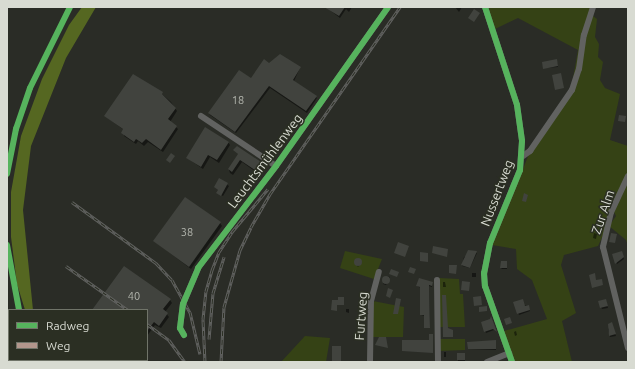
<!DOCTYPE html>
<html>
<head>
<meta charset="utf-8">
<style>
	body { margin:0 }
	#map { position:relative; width:635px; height:369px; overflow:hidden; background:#2a2c26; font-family:Ubuntu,sans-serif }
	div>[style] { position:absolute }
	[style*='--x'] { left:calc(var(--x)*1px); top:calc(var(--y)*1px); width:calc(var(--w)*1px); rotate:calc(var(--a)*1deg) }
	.green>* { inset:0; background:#354215 }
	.water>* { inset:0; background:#556721 }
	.shadow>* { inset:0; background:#0007 }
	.building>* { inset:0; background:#41433e }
	.round { border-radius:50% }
	.minor>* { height:6px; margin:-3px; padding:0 3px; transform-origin:3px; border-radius:3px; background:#616260 }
	.rail>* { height:3px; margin-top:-1.5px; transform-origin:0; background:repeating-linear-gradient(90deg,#2b2f23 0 4.5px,#626361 0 9px); box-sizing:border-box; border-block:1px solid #626361 }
	.quiet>* { height:5px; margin-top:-2.5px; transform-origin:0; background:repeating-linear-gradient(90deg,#b2968c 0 10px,transparent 0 15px) }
	.cycleway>* { height:6px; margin:-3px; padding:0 3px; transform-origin:3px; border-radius:3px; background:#56b35d }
	span { translate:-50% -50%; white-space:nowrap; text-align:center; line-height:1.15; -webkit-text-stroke:3px #2b2f23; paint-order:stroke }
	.number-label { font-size:11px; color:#b2b5ad }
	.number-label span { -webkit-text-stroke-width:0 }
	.street-label { font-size:13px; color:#d8dbd2 }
	.frame { position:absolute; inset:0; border:8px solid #d8dbd2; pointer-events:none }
	.legend { position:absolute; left:8px; top:309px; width:140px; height:52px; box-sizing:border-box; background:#2b2f23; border:1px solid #707469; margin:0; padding:5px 7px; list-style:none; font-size:12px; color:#d8dbd2 }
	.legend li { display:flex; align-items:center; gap:8px; height:20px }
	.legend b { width:20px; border:1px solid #707469 }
</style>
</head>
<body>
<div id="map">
	<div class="green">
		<i style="clip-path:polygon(488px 7px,590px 7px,593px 16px,597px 19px,595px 37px,599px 44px,598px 57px,603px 62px,600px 80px,605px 88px,620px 94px,610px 140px,628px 146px,628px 246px,626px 240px,609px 226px,616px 216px,614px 212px,598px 246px,564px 255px,561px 265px,576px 313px,562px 321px,572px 362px,513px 362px,504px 331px,547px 319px,532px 280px,517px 269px,516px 249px,492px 245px,529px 154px,570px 95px,578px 50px,518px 18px,495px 29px)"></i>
		<i style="clip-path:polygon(345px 251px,382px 259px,374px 279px,340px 268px)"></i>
		<i style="clip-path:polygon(439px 278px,459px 279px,460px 294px,463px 294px,465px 327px,440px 327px)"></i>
		<i style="clip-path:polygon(373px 301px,404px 307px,403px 337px,372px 337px)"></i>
		<i style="clip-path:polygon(305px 336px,330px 338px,326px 362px,281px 362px)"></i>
		<i style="clip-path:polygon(440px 339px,465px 339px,465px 350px,440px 351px)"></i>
	</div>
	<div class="water">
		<i style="clip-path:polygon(82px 7px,96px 7px,66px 58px,31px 146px,23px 210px,33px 310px,25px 310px,17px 284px,11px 237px,11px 192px,21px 136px,42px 79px,69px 25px)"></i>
	</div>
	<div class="shadow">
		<i style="clip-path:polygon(352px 7px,349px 12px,346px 9px,340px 18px,327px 8px)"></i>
		<i style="clip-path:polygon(455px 7px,462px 7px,459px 12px)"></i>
		<i style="clip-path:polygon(557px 62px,558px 67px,544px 68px)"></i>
		<i style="clip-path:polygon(269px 64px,300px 68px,294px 81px,317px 98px,307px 113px,270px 88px,236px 133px,210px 115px,209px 113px)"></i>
		<i style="clip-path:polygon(154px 87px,171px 102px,177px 111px,170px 122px,178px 129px,163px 152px,148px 142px,144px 146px,138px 141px,136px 144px,124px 136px,124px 130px,105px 116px)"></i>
		<i style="clip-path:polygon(228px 142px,230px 145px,219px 163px,210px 157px,203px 169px,187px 158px)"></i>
		<i style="clip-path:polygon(235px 150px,263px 165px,265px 168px,260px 175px,242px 162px,233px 175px,230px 173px,229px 170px,239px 155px)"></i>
		<i style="clip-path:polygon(219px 179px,229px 186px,223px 196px,217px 193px,219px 191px,215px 187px)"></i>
		<i style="clip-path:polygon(220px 223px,222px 226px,191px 269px,154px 241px)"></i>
		<i style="clip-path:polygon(594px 233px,597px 234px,596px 239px,593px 238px)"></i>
		<i style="clip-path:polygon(477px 253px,470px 268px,462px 266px,464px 257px)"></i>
		<i style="clip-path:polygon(622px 253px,624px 259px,617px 264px,614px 254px)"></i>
		<i style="clip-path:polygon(356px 259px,362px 262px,358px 267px,355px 263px)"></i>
		<i style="clip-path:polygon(507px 262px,507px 269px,502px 269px,501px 268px)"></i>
		<i style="clip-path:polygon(472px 273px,476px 273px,476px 277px,472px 277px)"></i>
		<i style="clip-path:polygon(387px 276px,390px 277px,386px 285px,383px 284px)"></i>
		<i style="clip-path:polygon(443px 282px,445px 282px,446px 287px,443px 287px)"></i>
		<i style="clip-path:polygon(432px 284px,432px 287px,429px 286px,430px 328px,426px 328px,425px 316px,421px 315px,421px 288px,417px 286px)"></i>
		<i style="clip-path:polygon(170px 300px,172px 303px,165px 312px,169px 317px,161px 328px,155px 325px,147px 336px,147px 310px,93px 310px)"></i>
		<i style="clip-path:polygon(606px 301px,608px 308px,602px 309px,599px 302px)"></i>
		<i style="clip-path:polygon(515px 303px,528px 306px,530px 311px,519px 315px)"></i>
		<i style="clip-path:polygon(346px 309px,349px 309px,349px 313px,346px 312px)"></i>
		<i style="clip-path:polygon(490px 320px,494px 330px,486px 333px,482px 323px)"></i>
		<i style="clip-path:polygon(612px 325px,616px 336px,610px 337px,608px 329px)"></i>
		<i style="clip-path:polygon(516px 331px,517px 335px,515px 336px,514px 332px)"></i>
		<i style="clip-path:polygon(496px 342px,496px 350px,469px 349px)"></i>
		<i style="clip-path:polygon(444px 352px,446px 352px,446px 357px,444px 357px)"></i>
		<i style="clip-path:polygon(465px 354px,465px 361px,458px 361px,458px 360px)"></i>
		<i style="clip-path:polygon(78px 360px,77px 360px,136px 360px,134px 362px)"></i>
	</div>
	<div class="building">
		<i style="clip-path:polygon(324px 7px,345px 7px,339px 16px)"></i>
		<i style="clip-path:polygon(474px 9px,480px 13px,474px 22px,468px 18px)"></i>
		<i style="clip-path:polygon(280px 54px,301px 67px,293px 80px,317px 96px,306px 111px,269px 86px,235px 132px,208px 113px,239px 70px,251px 78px,264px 59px,269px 63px)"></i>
		<i style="clip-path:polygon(557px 59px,558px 66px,543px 69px,542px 62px)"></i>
		<i style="clip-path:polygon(561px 73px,564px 88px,555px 90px,552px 75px)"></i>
		<i style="clip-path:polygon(133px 74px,163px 92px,162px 94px,176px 108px,168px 119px,177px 126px,161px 150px,146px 139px,142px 143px,136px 139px,134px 142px,121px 133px,123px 129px,104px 116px)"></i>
		<i style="clip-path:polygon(619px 115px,626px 116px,625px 122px,618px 121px)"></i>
		<i style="clip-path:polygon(205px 127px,229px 142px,217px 160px,208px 155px,201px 167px,186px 158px)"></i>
		<i style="clip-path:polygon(237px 146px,264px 164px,258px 172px,240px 160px,232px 172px,228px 169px,238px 154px,233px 150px)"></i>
		<i style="clip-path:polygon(171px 153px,175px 156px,170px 163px,166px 160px)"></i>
		<i style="clip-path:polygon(219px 178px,228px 183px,221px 196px,216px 193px,218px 190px,214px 187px)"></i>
		<i style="clip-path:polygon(524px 193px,528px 195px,526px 202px,522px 201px)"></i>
		<i style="clip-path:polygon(185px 197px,221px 222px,189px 267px,153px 241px)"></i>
		<i style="clip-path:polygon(611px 233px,617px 234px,615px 243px,609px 242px)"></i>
		<i style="clip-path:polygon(398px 242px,409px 246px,405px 257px,394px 253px)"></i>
		<i style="clip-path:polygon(433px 246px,448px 249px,447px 257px,432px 253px)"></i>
		<i style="clip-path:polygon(468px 250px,477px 251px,470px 268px,461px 265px)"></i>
		<i style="clip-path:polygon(622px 251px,624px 257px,615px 264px,612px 254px)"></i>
		<i style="clip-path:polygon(420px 252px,428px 253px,428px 262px,420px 261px)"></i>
		<i class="round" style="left:354px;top:258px;width:8px;height:8px"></i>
		<i style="clip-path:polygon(501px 261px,507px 261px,507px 268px,500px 268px)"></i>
		<i style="clip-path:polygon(449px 265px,457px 265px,456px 274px,449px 273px)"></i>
		<i style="clip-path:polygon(124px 266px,171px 299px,163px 309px,168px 313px,159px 326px,154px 322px,147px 331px,147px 310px,92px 310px)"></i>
		<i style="clip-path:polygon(410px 267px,416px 269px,414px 274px,408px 272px)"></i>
		<i style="clip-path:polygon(391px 269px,399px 272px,397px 277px,389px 274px)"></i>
		<i style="clip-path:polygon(595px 273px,596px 280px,602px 279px,603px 285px,592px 288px,589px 275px)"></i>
		<i class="round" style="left:382px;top:276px;width:8px;height:8px"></i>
		<i style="clip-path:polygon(419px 278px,433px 282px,432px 286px,429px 285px,430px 328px,424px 328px,424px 315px,420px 315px,420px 287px,416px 286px)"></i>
		<i style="clip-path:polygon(462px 281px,470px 282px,469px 291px,461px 290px)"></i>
		<i style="clip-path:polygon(388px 288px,393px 290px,390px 298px,386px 296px)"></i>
		<i style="clip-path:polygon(442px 295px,446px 295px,448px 328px,453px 330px,453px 337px,443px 337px)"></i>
		<i style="clip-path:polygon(481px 296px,482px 305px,474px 306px,473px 297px)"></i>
		<i style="clip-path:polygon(338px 297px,344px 297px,344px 305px,337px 305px,337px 311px,331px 310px,332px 300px,338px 300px)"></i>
		<i style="clip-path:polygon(396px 298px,401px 299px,398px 314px,393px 314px)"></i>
		<i style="clip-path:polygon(523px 299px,525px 306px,529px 305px,530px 310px,517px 314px,513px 302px)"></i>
		<i style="clip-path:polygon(606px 299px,608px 306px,600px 308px,598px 301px)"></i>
		<i style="clip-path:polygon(487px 306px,487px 311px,479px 312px,479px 307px)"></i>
		<i style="clip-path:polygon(491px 316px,497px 332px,493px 329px,484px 332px,481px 322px,490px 319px)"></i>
		<i style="clip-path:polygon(510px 317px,512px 323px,506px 325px,504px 319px)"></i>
		<i style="clip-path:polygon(612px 322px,616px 334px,609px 336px,608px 324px)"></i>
		<i style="clip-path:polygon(429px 334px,433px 334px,433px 353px,402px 351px,402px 340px,429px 340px)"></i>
		<i style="clip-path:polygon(379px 337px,386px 337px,388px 348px,375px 345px)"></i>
		<i style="clip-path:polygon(496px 340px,496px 349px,468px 349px,467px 342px)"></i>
		<i style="clip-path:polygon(332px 346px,341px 346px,341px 362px,332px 362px)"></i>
		<i style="clip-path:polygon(457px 353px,465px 353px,465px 360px,457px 360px)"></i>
	</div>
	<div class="minor">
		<i style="--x:485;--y:7;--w:103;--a:71.9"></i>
		<i style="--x:517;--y:105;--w:36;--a:82"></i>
		<i style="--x:522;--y:141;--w:29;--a:94"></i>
		<i style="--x:520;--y:170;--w:79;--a:112.3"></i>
		<i style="--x:490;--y:243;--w:31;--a:101"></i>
		<i style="--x:484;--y:273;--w:13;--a:86"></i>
		<i style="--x:485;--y:286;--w:81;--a:70.4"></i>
		<i style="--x:201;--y:116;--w:90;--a:33.7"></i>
		<i style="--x:523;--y:156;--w:9;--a:-36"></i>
		<i style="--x:530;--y:151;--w:74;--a:-55.5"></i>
		<i style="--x:572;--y:90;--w:22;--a:-72"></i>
		<i style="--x:579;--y:69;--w:34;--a:-82"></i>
		<i style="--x:584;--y:35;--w:29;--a:-72"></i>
		<i style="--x:628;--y:176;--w:40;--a:115"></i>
		<i style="--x:611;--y:212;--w:36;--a:103"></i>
		<i style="--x:603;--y:247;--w:104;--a:76.1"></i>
		<i style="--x:437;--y:280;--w:82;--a:89.3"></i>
		<i style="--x:184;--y:335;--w:8;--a:-120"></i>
		<i style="--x:180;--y:328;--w:24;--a:-83"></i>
		<i style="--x:183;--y:304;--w:39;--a:-67"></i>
		<i style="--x:198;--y:268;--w:128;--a:-52.6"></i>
		<i style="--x:276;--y:166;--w:194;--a:-54.8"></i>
		<i style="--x:370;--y:362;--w:61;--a:-89.1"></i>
		<i style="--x:371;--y:301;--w:30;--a:-75"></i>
		<i style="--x:487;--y:362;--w:24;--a:-22"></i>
	</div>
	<div class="rail">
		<i style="--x:72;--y:202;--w:104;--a:36"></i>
		<i style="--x:156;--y:263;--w:23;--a:47"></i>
		<i style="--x:172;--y:280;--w:37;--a:61"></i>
		<i style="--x:190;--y:312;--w:43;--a:76.6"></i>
		<i style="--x:66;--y:266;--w:76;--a:35.4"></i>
		<i style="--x:147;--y:324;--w:27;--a:36"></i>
		<i style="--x:169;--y:340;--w:27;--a:54"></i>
		<i style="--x:209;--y:339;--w:46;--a:-85"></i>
		<i style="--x:213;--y:293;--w:38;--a:-73"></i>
		<i style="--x:205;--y:362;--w:43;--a:-92.7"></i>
		<i style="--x:203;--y:319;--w:28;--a:-84"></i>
		<i style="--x:206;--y:291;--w:22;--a:-74"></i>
		<i style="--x:212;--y:270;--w:19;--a:-69"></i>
		<i style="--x:219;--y:252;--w:24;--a:-57"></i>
		<i style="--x:232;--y:232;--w:56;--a:-50.1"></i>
		<i style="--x:221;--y:362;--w:55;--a:-86.9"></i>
		<i style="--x:224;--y:307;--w:59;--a:-74.3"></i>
		<i style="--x:240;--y:250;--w:25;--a:-64"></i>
		<i style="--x:251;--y:227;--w:38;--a:-60"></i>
		<i style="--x:270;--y:194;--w:228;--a:-55.2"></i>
	</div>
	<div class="quiet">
		<i style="--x:34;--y:360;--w:2;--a:90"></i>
	</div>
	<div class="cycleway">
		<i style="--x:485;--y:7;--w:103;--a:71.9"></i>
		<i style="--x:517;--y:105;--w:36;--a:82"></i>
		<i style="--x:522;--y:141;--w:29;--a:94"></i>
		<i style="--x:520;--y:170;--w:79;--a:112.3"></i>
		<i style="--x:490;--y:243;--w:31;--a:101"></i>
		<i style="--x:484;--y:273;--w:13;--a:86"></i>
		<i style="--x:485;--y:286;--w:81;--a:70.4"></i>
		<i style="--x:7;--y:174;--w:46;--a:-78.7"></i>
		<i style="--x:16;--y:129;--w:43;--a:-71.1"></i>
		<i style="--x:30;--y:88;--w:90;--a:-63.7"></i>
		<i style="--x:7;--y:245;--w:66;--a:79.5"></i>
		<i style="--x:184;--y:335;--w:8;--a:-120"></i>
		<i style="--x:180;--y:328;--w:24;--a:-83"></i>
		<i style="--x:183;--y:304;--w:39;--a:-67"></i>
		<i style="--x:198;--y:268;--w:128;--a:-52.6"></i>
		<i style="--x:276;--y:166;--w:194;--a:-54.8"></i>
	</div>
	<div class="number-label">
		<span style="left:238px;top:100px">18</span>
		<span style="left:187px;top:232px">38</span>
		<span style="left:134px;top:296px">40</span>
	</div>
	<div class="street-label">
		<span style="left:265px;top:161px;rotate:-53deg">Leuchtsmühlenweg</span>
		<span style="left:497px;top:193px;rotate:-69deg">Nussertweg</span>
		<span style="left:603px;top:212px;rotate:-71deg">Zur Alm</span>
		<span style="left:361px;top:316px;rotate:-86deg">Furtweg</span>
	</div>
	<div class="frame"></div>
	<ul class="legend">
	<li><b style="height:5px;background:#56b35d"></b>Radweg</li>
	<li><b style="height:5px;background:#b2968c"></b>Weg</li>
	</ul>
</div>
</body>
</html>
